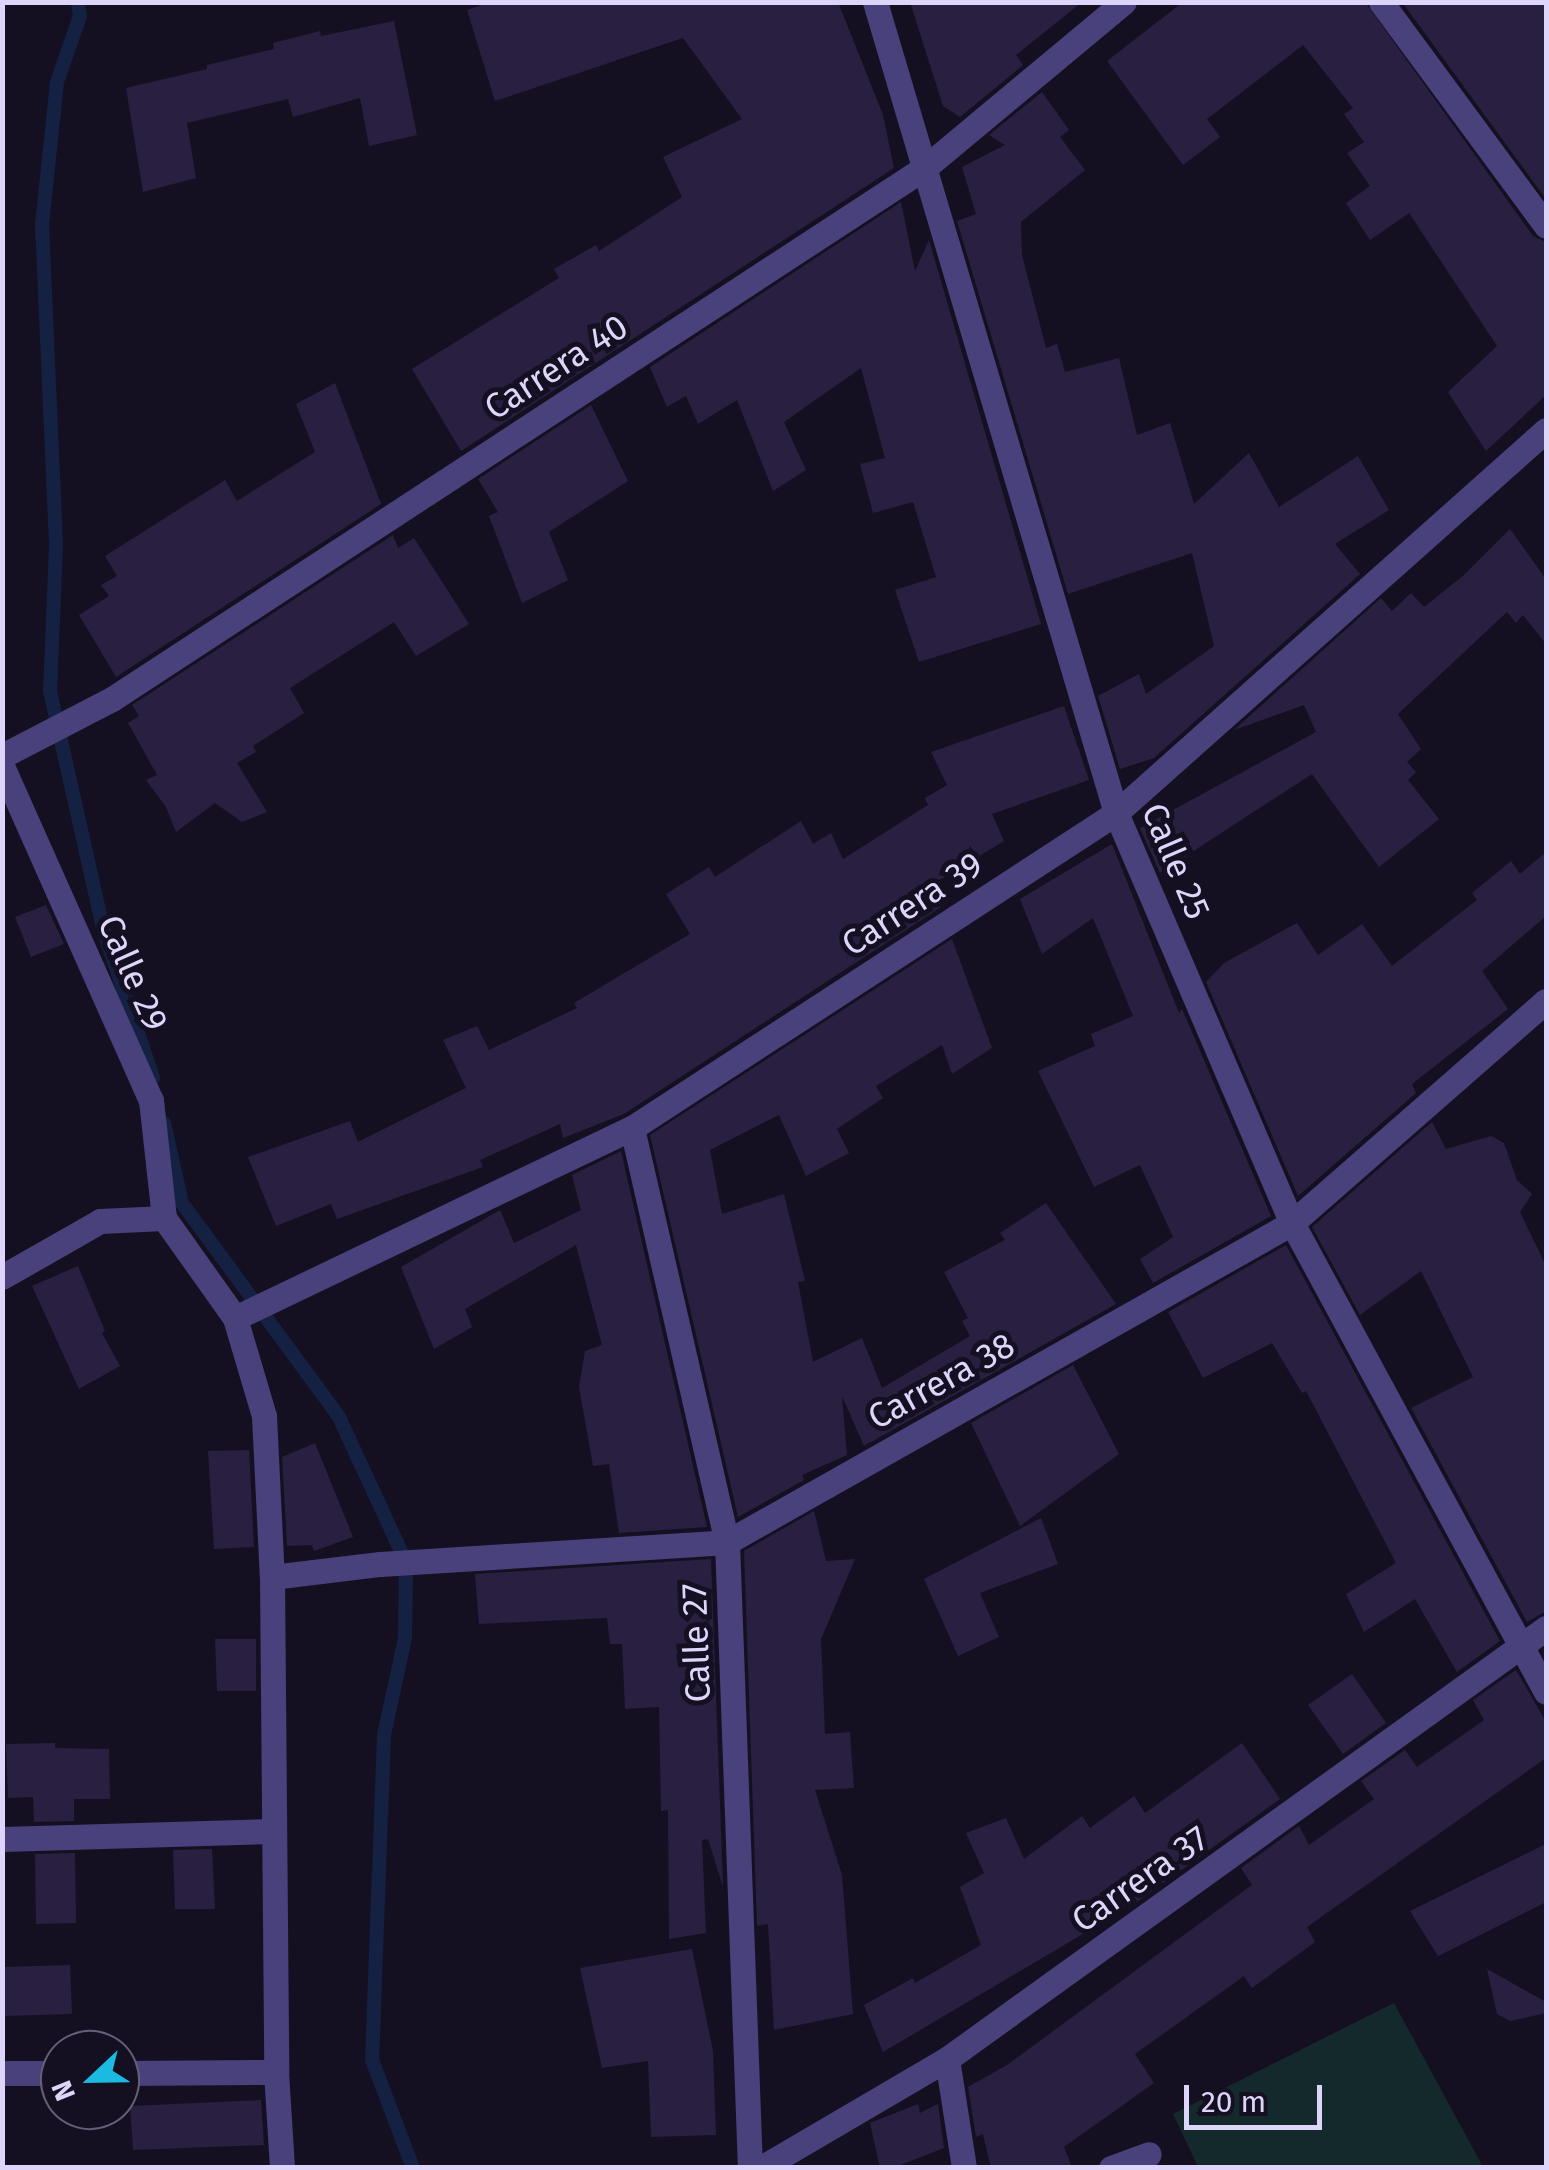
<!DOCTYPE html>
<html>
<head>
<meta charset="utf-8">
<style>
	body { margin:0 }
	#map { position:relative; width:1549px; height:2170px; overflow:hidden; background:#151021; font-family:"Fira Sans",sans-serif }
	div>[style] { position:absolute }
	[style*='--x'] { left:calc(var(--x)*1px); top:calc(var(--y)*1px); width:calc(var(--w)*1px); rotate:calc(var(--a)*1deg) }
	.green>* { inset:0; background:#14292b }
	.stream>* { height:14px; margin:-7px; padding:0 7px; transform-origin:7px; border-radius:7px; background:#142142 }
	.building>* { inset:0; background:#291f40 }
	.minor>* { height:25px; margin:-12.5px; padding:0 12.5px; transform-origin:12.5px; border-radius:12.5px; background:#49417b }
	span { translate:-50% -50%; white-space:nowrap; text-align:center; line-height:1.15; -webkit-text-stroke:10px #151021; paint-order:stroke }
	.street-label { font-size:35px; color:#ddd6fa }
	.frame { position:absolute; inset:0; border:5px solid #ddd6fa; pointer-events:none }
	.north { position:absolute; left:40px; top:2030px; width:100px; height:100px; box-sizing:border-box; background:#151021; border:2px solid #655f78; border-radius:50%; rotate:248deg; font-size:28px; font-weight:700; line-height:40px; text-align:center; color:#ddd6fa }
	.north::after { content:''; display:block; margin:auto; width:35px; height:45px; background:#1bbbe1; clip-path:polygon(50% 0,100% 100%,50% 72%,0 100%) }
	.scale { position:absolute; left:1184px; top:2085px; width:138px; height:45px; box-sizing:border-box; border:5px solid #ddd6fa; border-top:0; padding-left:12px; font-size:30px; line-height:35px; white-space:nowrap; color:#ddd6fa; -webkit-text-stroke:8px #151021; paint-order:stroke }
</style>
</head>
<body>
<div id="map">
	<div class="green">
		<i style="clip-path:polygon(1394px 2003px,1483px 2167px,1198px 2167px,1173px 2114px)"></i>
	</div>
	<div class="stream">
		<i style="--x:78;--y:2;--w:14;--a:82"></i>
		<i style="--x:80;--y:16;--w:70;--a:109.2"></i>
		<i style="--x:57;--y:82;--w:143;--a:96"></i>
		<i style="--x:42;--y:224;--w:320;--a:87.5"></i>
		<i style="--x:56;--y:544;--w:147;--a:92.3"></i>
		<i style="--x:50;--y:691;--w:244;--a:77.4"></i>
		<i style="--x:103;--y:929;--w:157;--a:71.4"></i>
		<i style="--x:164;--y:1123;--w:82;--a:77.3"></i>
		<i style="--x:182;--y:1203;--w:265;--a:53.7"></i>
		<i style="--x:339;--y:1417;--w:160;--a:65.2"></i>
		<i style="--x:406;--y:1562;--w:76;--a:90.8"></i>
		<i style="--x:405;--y:1638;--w:99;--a:102.2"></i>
		<i style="--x:384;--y:1735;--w:325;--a:92.1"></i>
		<i style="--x:372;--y:2060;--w:116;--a:69.2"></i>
	</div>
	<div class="building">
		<i style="clip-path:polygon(490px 2px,838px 2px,883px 115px,894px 168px,461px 451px,412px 369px,559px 278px,554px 269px,596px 245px,599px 251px,682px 197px,663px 157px,742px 119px,683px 38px,495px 101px,467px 10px)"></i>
		<i style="clip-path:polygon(910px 2px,1082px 2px,1016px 55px,1023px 65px,960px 117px,943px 106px)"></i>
		<i style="clip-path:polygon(1183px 2px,1365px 2px,1533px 236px,1546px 242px,1546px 395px,1486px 451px,1448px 392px,1497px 346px,1409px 213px,1370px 240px,1346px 203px,1370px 186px,1347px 153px,1364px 142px,1344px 114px,1353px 108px,1303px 45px,1207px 119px,1220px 137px,1183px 165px,1107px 61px)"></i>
		<i style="clip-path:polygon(1402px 2px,1546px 2px,1546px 199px)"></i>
		<i style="clip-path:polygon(394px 21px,417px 135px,369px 146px,360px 98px,293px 117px,288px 99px,187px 123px,196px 178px,143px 192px,126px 88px,207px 69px,207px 65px,274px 49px,273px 43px,320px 31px,321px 36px)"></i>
		<i style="clip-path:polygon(1042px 92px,1069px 130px,1060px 137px,1085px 170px,1021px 222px,1022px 255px,1046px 348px,1057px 344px,1065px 372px,1119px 358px,1137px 435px,1170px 423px,1194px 504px,1249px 453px,1279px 507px,1358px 456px,1389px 510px,1335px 544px,1360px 574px,1154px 758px,1120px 769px,1098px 696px,1139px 674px,1146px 694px,1214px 646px,1192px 553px,1068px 594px,957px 221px,976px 214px,962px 167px,1005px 145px,989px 135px)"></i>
		<i style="clip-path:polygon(901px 202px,915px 271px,929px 240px,1041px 624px,919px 662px,895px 590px,936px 577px,913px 502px,873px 513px,860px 464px,885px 458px,861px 368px,784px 422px,806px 470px,773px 491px,737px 400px,698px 424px,686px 396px,667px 407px,650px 367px)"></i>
		<i style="clip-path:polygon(335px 383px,381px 504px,116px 677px,79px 615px,109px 596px,101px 585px,117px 576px,105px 556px,225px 480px,237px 501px,315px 452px,296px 404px)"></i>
		<i style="clip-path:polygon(591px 405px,628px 481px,549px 532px,568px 580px,522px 603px,489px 516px,498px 512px,478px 479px)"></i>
		<i style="clip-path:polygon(1510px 529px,1546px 579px,1546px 644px,1523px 615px,1516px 623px,1507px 612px,1398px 714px,1421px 749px,1407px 762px,1416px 772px,1408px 780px,1439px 819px,1379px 867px,1312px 774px,1160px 873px,1140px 828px,1316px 732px,1304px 705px,1234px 730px,1381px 598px,1392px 611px,1411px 593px,1424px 607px,1464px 575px)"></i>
		<i style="clip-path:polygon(393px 535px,398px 548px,414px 538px,469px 624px,416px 656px,394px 622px,290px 688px,304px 713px,253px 746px,256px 752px,237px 763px,267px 812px,242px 822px,215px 803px,176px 832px,166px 807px,146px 780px,157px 775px,128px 723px,139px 716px,132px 705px)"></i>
		<i style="clip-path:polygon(1064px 706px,1089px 780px,992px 814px,1004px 841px,933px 884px,941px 907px,624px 1114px,563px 1138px,560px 1124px,480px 1160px,483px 1167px,337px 1219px,331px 1204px,276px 1226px,248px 1157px,350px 1121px,358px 1142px,466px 1088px,443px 1040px,477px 1026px,489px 1050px,577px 1008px,574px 1003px,690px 934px,666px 894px,709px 867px,715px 877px,801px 821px,813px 844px,831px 833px,843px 859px,928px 805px,925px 798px,947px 785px,931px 752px)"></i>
		<i style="clip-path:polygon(1112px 844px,1179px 1013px,1182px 1009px,1271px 1216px,1153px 1283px,1140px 1259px,1173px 1237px,1140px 1165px,1094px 1187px,1038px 1071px,1095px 1046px,1091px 1034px,1133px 1016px,1093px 918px,1042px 954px,1020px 899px)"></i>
		<i style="clip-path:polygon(1546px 852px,1546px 916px,1482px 971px,1508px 1009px,1412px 1084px,1416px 1093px,1298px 1196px,1206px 982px,1224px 963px,1297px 923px,1318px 955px,1362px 924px,1392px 966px,1477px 900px,1472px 893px,1511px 861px,1520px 874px)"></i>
		<i style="clip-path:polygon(46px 905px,64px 944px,31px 957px,15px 917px)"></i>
		<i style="clip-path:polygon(952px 939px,992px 1048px,952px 1074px,942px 1045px,876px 1086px,883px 1098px,837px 1129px,849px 1153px,806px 1176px,779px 1115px,710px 1150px,722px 1214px,784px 1194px,805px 1281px,798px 1282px,813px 1362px,862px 1338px,882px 1388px,970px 1336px,962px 1321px,968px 1318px,944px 1272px,1005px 1240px,1000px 1233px,1046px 1203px,1116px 1304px,864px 1446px,842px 1396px,847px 1455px,802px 1475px,804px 1480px,738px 1517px,650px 1135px)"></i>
		<i style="clip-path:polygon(1432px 1122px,1446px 1149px,1491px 1136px,1504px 1143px,1517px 1180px,1532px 1194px,1520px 1212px,1546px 1266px,1546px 1611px,1527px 1622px,1411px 1408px,1473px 1377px,1421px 1271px,1360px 1315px,1312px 1227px)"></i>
		<i style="clip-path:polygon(621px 1151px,707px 1527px,619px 1533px,609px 1464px,593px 1466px,579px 1387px,585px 1351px,602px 1345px,576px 1245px,465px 1309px,472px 1327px,434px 1349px,401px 1267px,500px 1210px,514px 1243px,581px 1210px,572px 1175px)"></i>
		<i style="clip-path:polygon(1286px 1245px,1500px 1641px,1457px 1672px,1415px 1599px,1364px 1632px,1346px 1594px,1396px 1563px,1306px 1391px,1302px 1393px,1272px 1343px,1203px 1378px,1168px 1312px)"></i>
		<i style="clip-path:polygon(78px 1266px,105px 1331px,102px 1333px,120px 1366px,79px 1389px,32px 1286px)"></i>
		<i style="clip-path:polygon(1073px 1365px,1119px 1454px,1020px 1526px,971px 1423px)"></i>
		<i style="clip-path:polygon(315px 1443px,353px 1537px,314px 1551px,312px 1545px,287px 1546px,282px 1457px)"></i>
		<i style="clip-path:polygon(249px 1450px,254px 1547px,214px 1549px,208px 1451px)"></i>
		<i style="clip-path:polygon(814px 1511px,826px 1561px,855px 1559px,821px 1639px,825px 1734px,850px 1732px,854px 1788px,815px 1790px,842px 1875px,853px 2014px,774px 2030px,768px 1924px,757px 1926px,744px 1551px)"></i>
		<i style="clip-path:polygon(1041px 1518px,1058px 1564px,980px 1593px,999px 1637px,958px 1656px,924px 1579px)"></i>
		<i style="clip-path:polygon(711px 1559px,723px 1887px,708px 1839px,702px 1840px,706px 1933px,669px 1939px,668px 1810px,661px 1811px,659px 1707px,625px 1709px,622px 1644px,610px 1644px,607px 1618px,479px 1624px,475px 1574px)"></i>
		<i style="clip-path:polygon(215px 1639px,256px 1639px,256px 1691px,217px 1691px)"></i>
		<i style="clip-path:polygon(1516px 1670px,1546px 1722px,1546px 1758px,1307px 1927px,1315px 1942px,1252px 1988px,1244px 1976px,1135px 2054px,1154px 2083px,1064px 2147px,1072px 2168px,991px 2168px,983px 2134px,976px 2137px,968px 2087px,1007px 2065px,1252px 1885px,1241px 1868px,1299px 1826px,1309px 1845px,1374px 1799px,1361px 1781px,1405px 1750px,1417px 1767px,1484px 1720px,1473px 1700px)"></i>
		<i style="clip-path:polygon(1352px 1674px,1386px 1723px,1343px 1754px,1308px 1705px)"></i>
		<i style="clip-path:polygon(55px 1743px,55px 1748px,109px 1749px,110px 1799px,74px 1799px,74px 1821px,34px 1822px,33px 1797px,8px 1798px,6px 1744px)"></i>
		<i style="clip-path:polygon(1242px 1743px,1280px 1799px,1137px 1902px,883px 2052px,864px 2005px,913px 1978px,915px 1983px,981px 1945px,960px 1887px,984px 1873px,966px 1833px,1006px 1818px,1024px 1859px,1082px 1816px,1090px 1828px,1134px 1796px,1145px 1813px)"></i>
		<i style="clip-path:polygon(1546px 1844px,1546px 1902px,1438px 1956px,1410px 1911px)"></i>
		<i style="clip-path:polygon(212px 1849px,215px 1909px,175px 1909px,173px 1850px)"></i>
		<i style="clip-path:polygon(75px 1853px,76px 1923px,36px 1924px,35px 1854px)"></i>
		<i style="clip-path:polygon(692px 1949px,713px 2051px,716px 2135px,651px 2137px,648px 2061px,602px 2068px,580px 1968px)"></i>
		<i style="clip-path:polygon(70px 1965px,72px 2014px,2px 2016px,2px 1967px)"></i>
		<i style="clip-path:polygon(1487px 1969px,1546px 2002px,1546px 2013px,1510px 2021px,1497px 2014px)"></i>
		<i style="clip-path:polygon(261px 2100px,264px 2145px,133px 2150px,130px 2106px)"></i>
		<i style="clip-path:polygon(918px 2104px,920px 2113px,938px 2104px,944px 2148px,893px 2168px,880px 2168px,870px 2123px)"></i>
	</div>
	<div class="minor">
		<i style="--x:875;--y:2;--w:846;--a:73.45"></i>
		<i style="--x:1116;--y:813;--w:446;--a:66.8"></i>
		<i style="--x:1292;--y:1223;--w:533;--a:61.56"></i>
		<i style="--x:1381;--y:2;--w:278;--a:53.6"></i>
		<i style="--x:2;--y:756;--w:124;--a:-27.4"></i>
		<i style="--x:112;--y:699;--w:974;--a:-33.18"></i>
		<i style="--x:927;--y:166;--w:256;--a:-39.8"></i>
		<i style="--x:2;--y:766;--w:366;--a:66"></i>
		<i style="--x:151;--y:1100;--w:119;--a:83.7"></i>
		<i style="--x:164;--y:1218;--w:123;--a:54.6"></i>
		<i style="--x:235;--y:1318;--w:102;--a:73.5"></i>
		<i style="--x:264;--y:1416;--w:161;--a:87.2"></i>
		<i style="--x:272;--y:1577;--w:495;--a:89.5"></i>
		<i style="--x:276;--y:2072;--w:96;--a:86.4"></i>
		<i style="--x:632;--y:1128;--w:425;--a:77.1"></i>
		<i style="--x:727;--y:1542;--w:626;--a:87.9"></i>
		<i style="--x:2;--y:1277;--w:113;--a:-29.7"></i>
		<i style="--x:100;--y:1221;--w:64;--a:-2.7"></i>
		<i style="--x:235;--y:1318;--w:440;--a:-25.6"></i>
		<i style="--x:632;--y:1128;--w:577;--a:-33.06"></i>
		<i style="--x:1116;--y:813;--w:576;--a:-41.69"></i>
		<i style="--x:272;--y:1577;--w:109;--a:-6.9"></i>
		<i style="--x:380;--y:1564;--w:348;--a:-3.6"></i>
		<i style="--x:727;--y:1542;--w:649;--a:-29.45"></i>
		<i style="--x:1292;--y:1223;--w:337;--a:-41.2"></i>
		<i style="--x:2;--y:1839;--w:272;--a:-1.7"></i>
		<i style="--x:947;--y:2059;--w:110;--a:81.1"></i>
		<i style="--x:2;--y:2073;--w:58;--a:0"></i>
		<i style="--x:120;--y:2073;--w:156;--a:-0.4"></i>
		<i style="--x:761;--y:2168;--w:216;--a:-30.4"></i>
		<i style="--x:947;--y:2059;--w:738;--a:-35.74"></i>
		<i style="--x:1111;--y:2168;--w:40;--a:-20.2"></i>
	</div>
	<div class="street-label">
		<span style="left:556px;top:367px;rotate:-33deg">Carrera 40</span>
		<span style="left:1176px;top:861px;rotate:67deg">Calle 25</span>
		<span style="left:912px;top:904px;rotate:-33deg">Carrera 39</span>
		<span style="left:133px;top:973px;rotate:66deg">Calle 29</span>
		<span style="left:941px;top:1381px;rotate:-29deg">Carrera 38</span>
		<span style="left:696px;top:1643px;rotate:-92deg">Calle 27</span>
		<span style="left:1140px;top:1879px;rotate:-35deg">Carrera 37</span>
	</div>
	<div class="frame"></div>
	<div class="north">N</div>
	<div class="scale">20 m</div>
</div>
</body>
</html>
